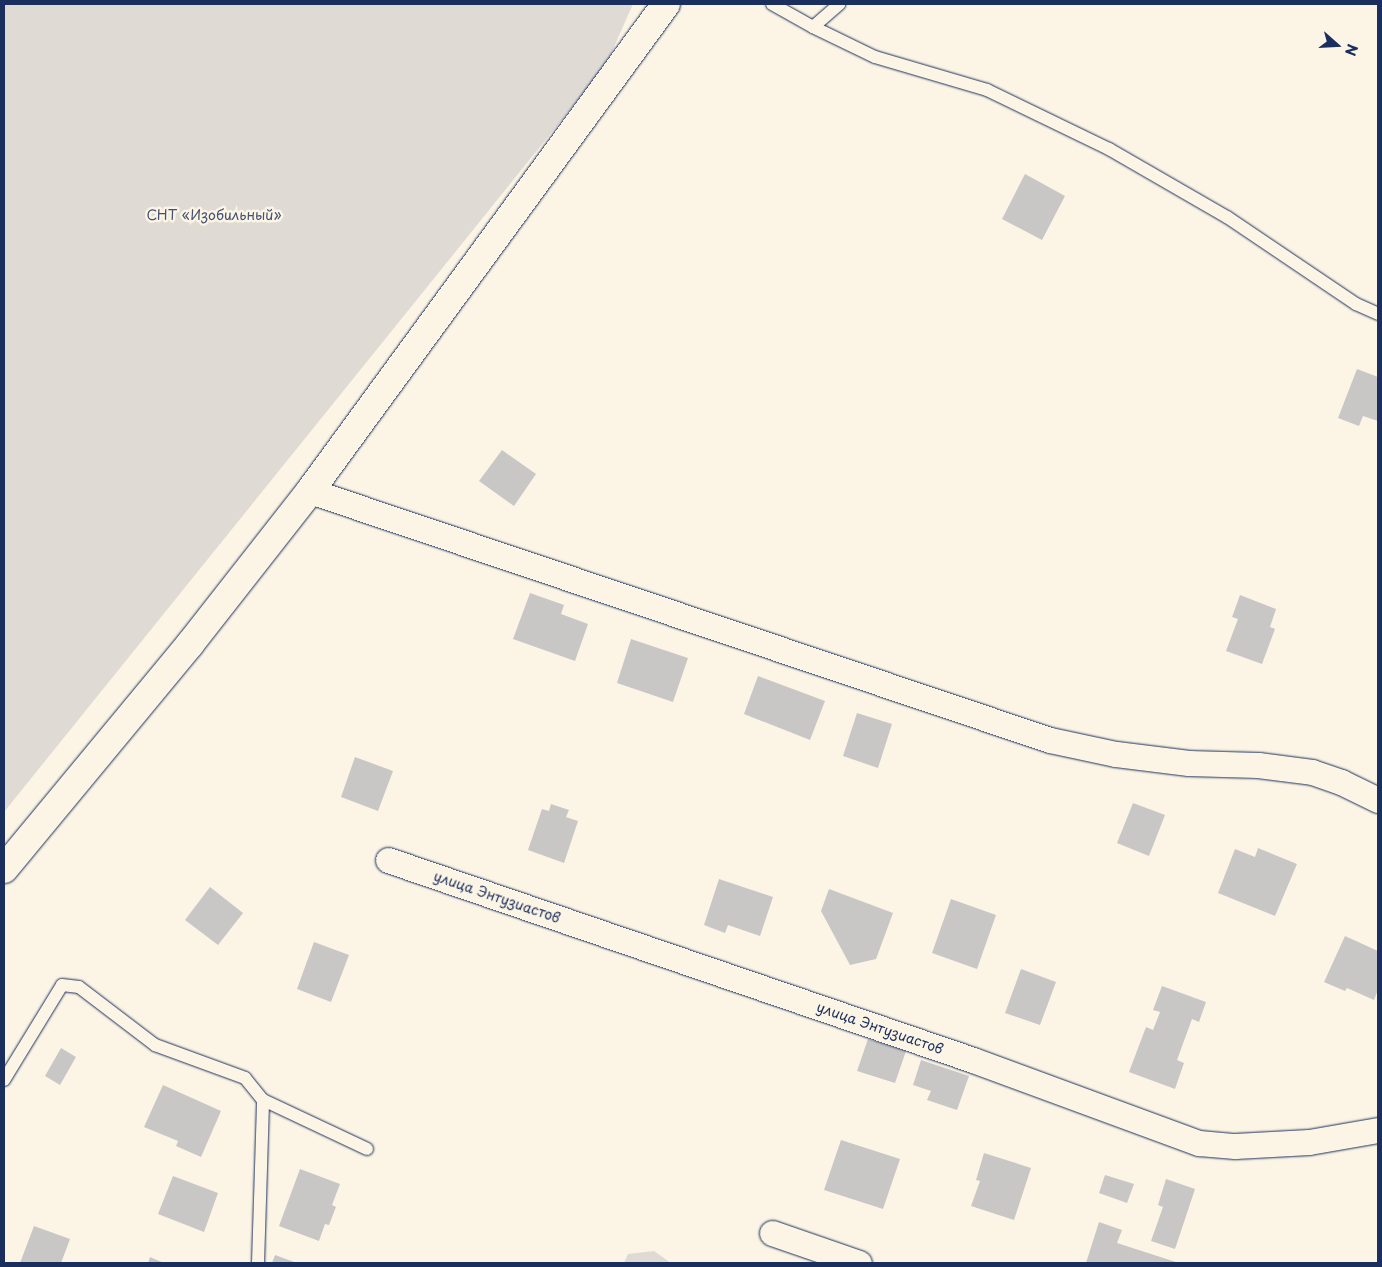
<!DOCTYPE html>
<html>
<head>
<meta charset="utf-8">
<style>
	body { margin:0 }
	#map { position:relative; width:1382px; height:1267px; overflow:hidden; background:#fcf5e5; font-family:"Playpen Sans",sans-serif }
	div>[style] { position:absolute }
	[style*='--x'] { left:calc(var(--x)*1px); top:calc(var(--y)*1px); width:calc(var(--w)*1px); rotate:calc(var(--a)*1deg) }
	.green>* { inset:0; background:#dfdbd4 }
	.building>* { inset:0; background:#c8c7c6 }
	.roads { filter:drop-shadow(0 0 1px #1b2f5e) drop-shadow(0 0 1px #1b2f5e) }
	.lane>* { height:12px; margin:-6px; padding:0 6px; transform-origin:6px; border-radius:6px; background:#fcf5e5 }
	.street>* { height:25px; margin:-12.5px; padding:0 12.5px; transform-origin:12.5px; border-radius:12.5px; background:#fcf5e5 }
	.secondary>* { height:28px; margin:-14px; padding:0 14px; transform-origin:14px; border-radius:14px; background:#fcf5e5 }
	span { translate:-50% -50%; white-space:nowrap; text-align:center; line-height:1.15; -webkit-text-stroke:5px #fcf5e5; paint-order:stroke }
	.park-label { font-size:14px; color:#425176 }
	.street-label { font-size:14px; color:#1b2f5e }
	.frame { position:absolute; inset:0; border:5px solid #1b2f5e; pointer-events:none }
	.north { position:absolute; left:1312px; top:20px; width:50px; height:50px; -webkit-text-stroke:4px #fcf5e5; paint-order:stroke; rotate:109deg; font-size:14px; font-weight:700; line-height:20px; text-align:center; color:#1b2f5e }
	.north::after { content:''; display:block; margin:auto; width:18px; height:22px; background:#1b2f5e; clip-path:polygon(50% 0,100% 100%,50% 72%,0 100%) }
</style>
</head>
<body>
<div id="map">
	<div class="green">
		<i style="clip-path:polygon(4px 4px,633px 4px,606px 65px,4px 812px)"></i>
		<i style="clip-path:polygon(654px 1251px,671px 1263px,624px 1263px,628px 1254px)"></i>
	</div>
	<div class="building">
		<i style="clip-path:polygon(1025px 174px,1065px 196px,1042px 240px,1002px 219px)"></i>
		<i style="clip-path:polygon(1357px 369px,1378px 377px,1378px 421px,1363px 416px,1359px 426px,1338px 418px)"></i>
		<i style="clip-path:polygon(502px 450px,536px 474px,514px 506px,479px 481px)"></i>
		<i style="clip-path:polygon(530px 593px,564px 605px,561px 614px,588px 624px,575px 661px,513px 639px)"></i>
		<i style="clip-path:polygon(1240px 595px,1276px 609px,1270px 627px,1275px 629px,1262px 664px,1226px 651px,1238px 619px,1232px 617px)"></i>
		<i style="clip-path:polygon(631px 639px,688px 658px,673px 702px,617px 683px)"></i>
		<i style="clip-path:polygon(758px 676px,825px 701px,810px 740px,744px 714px)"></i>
		<i style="clip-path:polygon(857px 713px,892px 724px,878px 768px,843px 756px)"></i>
		<i style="clip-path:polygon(355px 757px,393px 771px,378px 811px,341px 797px)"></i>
		<i style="clip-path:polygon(1133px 803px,1165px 815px,1149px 856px,1117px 843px)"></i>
		<i style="clip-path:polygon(551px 804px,569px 810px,566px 817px,578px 821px,564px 863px,528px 850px,542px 809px,549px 811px)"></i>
		<i style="clip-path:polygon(1258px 848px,1297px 864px,1275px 916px,1218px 893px,1235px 849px,1255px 857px)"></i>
		<i style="clip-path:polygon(719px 879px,773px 897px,760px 936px,728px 925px,725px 933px,704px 925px)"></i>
		<i style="clip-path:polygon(210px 887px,243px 913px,218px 945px,185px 920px)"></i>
		<i style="clip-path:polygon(829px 889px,893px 913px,876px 959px,850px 965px,821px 911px)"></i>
		<i style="clip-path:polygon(951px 899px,996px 915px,977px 969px,932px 953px)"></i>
		<i style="clip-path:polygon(1345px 936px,1378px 951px,1378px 990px,1374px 1000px,1347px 988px,1345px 991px,1324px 982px)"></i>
		<i style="clip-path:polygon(314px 942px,349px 955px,331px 1002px,297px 989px)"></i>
		<i style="clip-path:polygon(1021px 969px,1056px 982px,1040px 1025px,1005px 1013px)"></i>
		<i style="clip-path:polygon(1162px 986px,1206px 1002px,1199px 1022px,1192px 1019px,1177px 1060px,1184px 1063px,1175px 1089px,1129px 1072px,1146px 1027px,1153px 1030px,1160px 1012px,1153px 1010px)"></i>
		<i style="clip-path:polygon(868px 1039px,906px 1051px,895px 1083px,857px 1071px)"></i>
		<i style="clip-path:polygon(61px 1048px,76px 1057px,60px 1085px,45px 1076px)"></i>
		<i style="clip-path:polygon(921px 1060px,969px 1076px,957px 1110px,927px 1100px,931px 1091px,913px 1085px)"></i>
		<i style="clip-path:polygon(163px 1085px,221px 1111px,201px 1157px,176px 1146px,178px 1141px,144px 1127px)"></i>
		<i style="clip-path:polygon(841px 1140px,900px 1159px,883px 1209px,824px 1190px)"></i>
		<i style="clip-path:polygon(984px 1153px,1031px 1168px,1014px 1220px,971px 1206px,980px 1181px,976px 1180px)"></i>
		<i style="clip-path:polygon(300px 1169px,340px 1184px,332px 1205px,336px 1207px,329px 1225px,325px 1224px,319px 1241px,279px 1226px)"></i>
		<i style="clip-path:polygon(1105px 1175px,1134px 1184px,1127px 1203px,1099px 1193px)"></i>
		<i style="clip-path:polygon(173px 1176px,218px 1193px,204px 1232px,158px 1214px)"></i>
		<i style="clip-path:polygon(1166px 1179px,1195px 1189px,1175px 1249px,1151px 1241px,1163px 1207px,1158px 1205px)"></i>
		<i style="clip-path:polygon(1099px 1222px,1122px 1230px,1117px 1243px,1179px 1263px,1086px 1263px)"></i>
		<i style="clip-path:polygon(34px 1226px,70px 1239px,61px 1263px,20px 1263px)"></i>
		<i style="clip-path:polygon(275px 1255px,297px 1263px,272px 1263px)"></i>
		<i style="clip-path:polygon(150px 1257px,164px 1263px,148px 1263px)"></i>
	</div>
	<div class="roads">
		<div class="lane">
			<i style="--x:772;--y:4;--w:47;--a:29.3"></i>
			<i style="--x:813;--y:27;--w:69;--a:25.8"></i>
			<i style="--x:875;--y:57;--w:117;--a:16.4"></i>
			<i style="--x:987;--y:90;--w:136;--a:25.8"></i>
			<i style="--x:1109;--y:149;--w:136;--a:30"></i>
			<i style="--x:1227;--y:217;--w:156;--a:34"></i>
			<i style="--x:1356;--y:304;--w:24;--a:24"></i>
			<i style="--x:813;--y:27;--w:35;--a:-41"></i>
			<i style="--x:4;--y:1080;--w:111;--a:-58.6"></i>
			<i style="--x:62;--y:985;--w:17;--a:7"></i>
			<i style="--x:79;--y:987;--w:96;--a:37.3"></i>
			<i style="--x:155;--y:1045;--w:96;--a:20.1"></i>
			<i style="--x:245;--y:1078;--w:28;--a:51"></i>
			<i style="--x:263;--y:1100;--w:115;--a:25.2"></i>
			<i style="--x:258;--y:1263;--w:163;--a:-88.2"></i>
		</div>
		<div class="street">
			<i style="--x:310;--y:491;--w:781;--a:18.6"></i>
			<i style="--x:1050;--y:740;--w:67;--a:12"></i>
			<i style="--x:1116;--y:754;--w:73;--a:7.1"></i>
			<i style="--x:1188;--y:763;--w:70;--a:1.6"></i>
			<i style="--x:1258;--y:765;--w:54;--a:7.4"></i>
			<i style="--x:1312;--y:772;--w:31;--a:19"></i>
			<i style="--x:1341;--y:782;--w:41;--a:25.9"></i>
			<i style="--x:388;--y:860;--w:618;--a:18.87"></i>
			<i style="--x:973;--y:1060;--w:241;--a:20.2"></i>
			<i style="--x:1199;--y:1143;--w:36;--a:5"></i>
			<i style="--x:1235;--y:1146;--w:74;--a:-3.1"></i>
			<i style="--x:1309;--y:1142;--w:70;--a:-9.9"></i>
			<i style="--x:772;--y:1233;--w:92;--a:19"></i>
		</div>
		<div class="secondary">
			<i style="--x:4;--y:869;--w:292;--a:-50.4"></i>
			<i style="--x:190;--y:644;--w:194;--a:-51.9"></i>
			<i style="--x:310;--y:491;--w:603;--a:-53.83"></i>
		</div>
	</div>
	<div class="park-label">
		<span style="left:214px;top:215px">СНТ «Изобильный»</span>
	</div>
	<div class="street-label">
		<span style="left:497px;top:897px;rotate:19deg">улица Энтузиастов</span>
		<span style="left:880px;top:1028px;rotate:19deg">улица Энтузиастов</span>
	</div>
	<div class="frame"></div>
	<div class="north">N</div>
</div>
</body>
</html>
